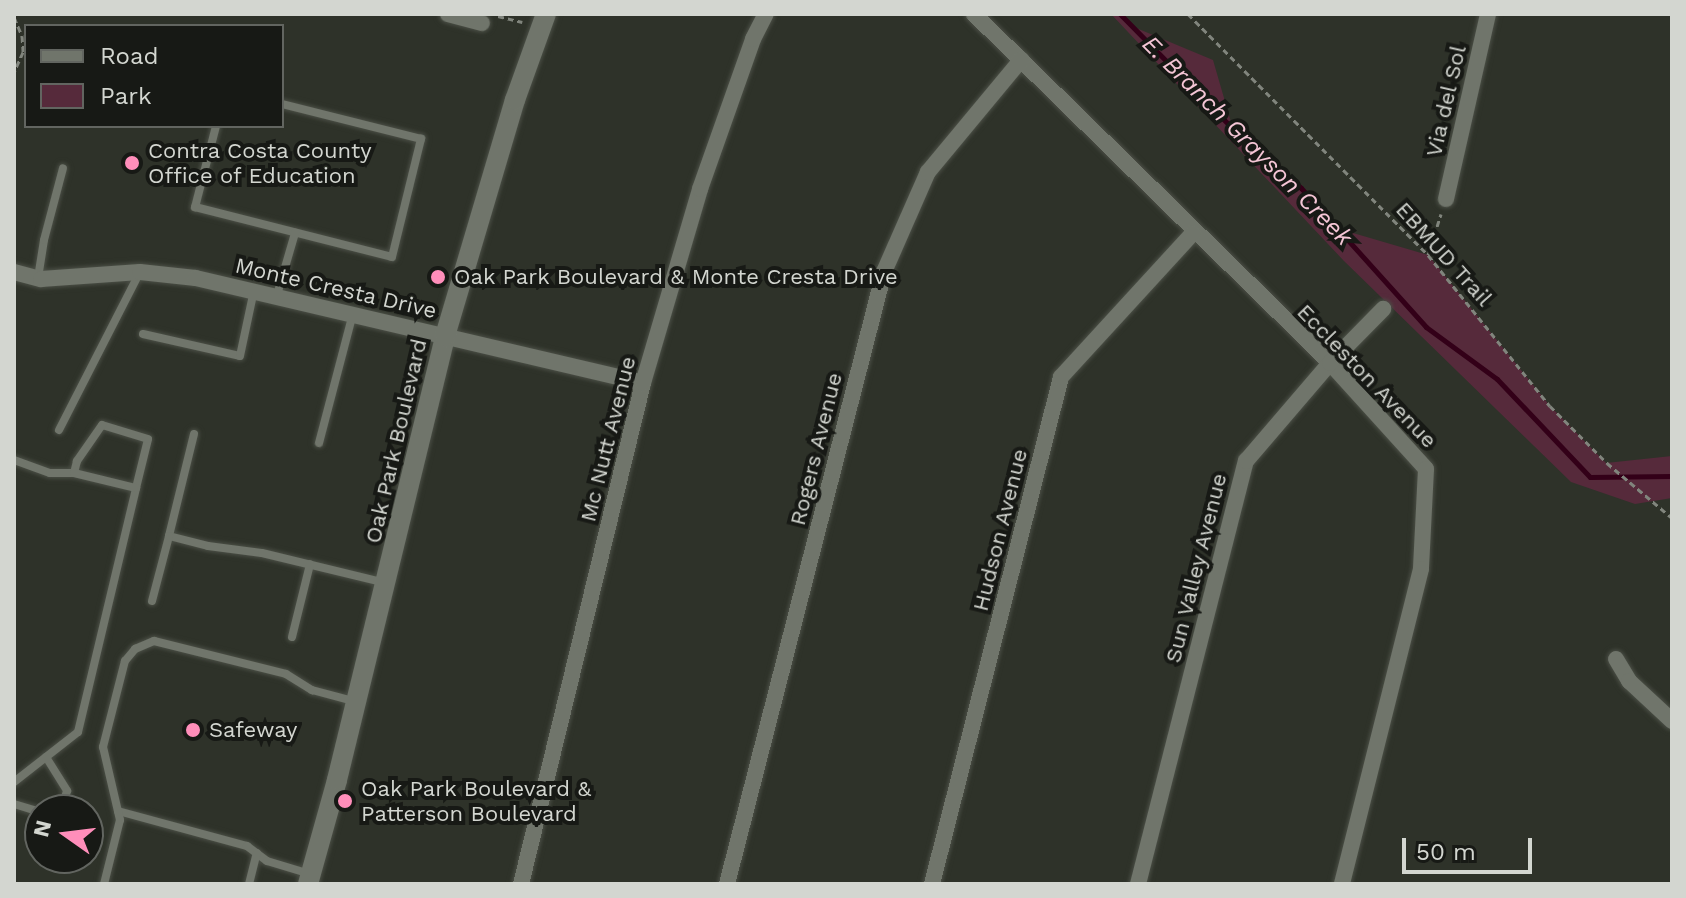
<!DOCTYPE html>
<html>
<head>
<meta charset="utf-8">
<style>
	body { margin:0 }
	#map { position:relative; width:1686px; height:898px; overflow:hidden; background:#2e3229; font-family:"Work Sans",sans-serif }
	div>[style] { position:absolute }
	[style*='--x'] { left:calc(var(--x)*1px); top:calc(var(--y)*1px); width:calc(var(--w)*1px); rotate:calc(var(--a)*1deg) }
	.green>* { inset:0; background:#562a3b }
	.stream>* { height:5px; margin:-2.5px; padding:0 2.5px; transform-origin:2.5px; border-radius:2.5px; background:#330018 }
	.path>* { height:3px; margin-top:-1.5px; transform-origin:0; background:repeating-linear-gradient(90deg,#81857d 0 6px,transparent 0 10px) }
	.roads { filter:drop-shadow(0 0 2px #4b4f46) drop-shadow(0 0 2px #4b4f46) }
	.lane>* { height:8px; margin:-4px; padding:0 4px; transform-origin:4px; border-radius:4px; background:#70756b }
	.street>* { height:16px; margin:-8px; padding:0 8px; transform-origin:8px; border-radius:8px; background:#70756b }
	.secondary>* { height:20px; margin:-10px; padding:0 10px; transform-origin:10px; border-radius:10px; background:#70756b }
	.dots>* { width:22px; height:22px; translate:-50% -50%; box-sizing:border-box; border:4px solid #171915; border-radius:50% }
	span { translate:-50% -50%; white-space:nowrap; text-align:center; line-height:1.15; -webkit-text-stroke:8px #171915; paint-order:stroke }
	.street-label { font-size:22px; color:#d3d6d0 }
	.poi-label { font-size:22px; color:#d3d6d0 }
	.left { translate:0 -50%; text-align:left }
	.water-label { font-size:24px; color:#f5c6d6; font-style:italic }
	.frame { position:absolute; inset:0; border:16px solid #d3d6d0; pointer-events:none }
	.legend { position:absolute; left:24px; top:24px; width:260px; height:104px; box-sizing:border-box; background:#171915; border:2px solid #626560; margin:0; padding:10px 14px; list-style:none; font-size:24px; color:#d3d6d0 }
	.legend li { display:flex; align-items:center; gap:16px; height:40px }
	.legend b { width:40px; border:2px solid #626560 }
	.north { position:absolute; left:24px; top:794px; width:80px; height:80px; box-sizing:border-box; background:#171915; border:2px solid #626560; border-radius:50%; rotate:284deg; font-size:22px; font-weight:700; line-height:32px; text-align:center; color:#d3d6d0 }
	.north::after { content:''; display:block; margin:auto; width:28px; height:36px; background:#ff8eba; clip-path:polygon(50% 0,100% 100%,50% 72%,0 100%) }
	.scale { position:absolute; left:1402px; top:838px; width:130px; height:36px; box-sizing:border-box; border:4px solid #d3d6d0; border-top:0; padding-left:10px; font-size:24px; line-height:28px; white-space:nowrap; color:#d3d6d0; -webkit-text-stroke:6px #171915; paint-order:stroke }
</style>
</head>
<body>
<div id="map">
	<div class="green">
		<i style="clip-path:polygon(1111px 14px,1124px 14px,1129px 25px,1213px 60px,1233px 129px,1301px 188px,1336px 228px,1428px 255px,1550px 406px,1606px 463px,1672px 456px,1672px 498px,1635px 504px,1571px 482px,1344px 261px)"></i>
	</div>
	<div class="stream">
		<i style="--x:1120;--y:14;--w:161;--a:45.5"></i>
		<i style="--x:1233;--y:129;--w:90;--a:40.9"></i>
		<i style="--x:1301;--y:188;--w:187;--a:48"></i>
		<i style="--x:1426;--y:327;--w:88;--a:36.2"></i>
		<i style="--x:1497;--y:379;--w:135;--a:46.5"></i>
		<i style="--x:1590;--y:477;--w:82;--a:-0.7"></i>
	</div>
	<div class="path">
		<i style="--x:1188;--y:14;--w:340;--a:45.1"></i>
		<i style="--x:1428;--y:255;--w:194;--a:51.1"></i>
		<i style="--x:1550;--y:406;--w:81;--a:45"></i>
		<i style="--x:1607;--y:463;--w:85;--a:40.2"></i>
		<i style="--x:498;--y:16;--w:25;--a:14"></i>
		<i style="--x:14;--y:17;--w:21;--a:67"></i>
		<i style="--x:22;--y:36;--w:16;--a:86"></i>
		<i style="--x:23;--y:52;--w:22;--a:114"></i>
		<i style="--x:1428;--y:255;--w:43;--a:-72.4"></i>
	</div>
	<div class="roads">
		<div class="lane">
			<i style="--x:216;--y:126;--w:84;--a:104.5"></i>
			<i style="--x:195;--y:207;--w:203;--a:14.2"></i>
			<i style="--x:392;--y:257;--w:122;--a:-76.2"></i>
			<i style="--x:421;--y:139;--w:143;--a:-165.9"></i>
			<i style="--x:38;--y:278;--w:38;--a:-81"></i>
			<i style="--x:44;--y:240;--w:74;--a:-75.2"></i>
			<i style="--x:277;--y:295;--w:65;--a:-73.8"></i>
			<i style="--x:143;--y:334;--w:99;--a:12.8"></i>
			<i style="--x:240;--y:356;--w:67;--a:-78"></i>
			<i style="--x:59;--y:430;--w:175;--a:-62.9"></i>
			<i style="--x:194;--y:434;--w:105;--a:103.8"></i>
			<i style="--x:169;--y:536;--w:40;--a:14.4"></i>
			<i style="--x:208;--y:546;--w:54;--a:7.4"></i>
			<i style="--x:262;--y:553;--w:128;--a:13.6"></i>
			<i style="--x:319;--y:443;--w:134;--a:-75.3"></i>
			<i style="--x:14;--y:460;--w:38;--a:20"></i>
			<i style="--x:50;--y:473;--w:24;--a:0"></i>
			<i style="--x:152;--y:601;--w:67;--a:-75.3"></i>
			<i style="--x:292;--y:637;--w:75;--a:-76.1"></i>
			<i style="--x:46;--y:757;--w:40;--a:58"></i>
			<i style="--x:67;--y:791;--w:20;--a:108"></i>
			<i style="--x:14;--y:782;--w:81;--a:-38"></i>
			<i style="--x:78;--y:732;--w:251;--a:-76.6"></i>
			<i style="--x:136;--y:488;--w:50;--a:-76.2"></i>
			<i style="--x:148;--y:439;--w:48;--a:-163.1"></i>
			<i style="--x:102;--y:425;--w:44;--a:124.8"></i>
			<i style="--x:77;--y:461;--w:12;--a:104"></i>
			<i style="--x:74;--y:473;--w:64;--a:13.6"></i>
			<i style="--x:14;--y:804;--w:27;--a:17"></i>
			<i style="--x:118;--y:811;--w:134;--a:15.2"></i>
			<i style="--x:247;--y:846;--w:25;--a:37"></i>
			<i style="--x:267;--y:861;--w:45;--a:16.8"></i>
			<i style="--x:104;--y:884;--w:66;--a:-76"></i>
			<i style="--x:120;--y:820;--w:75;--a:-103.1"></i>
			<i style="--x:103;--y:747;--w:89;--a:-75.7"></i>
			<i style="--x:125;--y:661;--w:16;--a:-50"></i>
			<i style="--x:135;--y:649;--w:21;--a:-23"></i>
			<i style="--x:154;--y:641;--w:136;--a:14"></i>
			<i style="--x:286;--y:674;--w:31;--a:32"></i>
			<i style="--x:312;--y:690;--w:47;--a:14.9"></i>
			<i style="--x:249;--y:884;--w:32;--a:-76"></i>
		</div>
		<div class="street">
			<i style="--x:448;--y:14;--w:35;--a:15"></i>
			<i style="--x:974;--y:14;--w:499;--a:44.4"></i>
			<i style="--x:1330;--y:363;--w:143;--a:47.8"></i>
			<i style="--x:1426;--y:469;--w:100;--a:92.9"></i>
			<i style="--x:1421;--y:569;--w:325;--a:104.1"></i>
			<i style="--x:1446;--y:199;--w:190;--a:-77.2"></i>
			<i style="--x:14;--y:272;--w:28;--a:15"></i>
			<i style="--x:41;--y:279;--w:99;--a:-4"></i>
			<i style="--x:140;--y:272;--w:56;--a:6.1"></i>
			<i style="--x:196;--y:278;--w:459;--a:13.2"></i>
			<i style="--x:1616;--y:659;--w:26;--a:59"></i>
			<i style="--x:1629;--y:681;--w:59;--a:42.9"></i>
			<i style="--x:521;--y:884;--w:516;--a:-76.31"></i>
			<i style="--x:643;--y:383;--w:202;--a:-73.6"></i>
			<i style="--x:700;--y:189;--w:159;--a:-70.5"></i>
			<i style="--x:753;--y:39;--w:28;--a:-63"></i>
			<i style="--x:727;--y:884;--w:632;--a:-75.61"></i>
			<i style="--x:884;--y:272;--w:109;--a:-66.3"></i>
			<i style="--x:928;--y:172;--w:146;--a:-50.3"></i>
			<i style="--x:932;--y:884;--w:523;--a:-75.72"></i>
			<i style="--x:1061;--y:377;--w:195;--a:-47.5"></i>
			<i style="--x:1138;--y:884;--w:437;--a:-75.7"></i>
			<i style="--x:1246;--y:461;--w:129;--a:-49.4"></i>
			<i style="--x:1330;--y:363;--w:76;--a:-45.5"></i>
		</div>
		<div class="secondary">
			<i style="--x:308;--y:884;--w:108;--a:-74.4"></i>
			<i style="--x:337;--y:780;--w:457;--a:-76.3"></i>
			<i style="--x:445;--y:336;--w:246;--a:-73.5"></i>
			<i style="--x:515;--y:100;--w:91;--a:-70.2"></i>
		</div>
	</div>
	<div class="dots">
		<i style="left:132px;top:163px;background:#ff8eba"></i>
		<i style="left:438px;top:277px;background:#ff8eba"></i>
		<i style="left:193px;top:730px;background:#ff8eba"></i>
		<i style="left:345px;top:801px;background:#ff8eba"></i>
	</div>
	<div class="street-label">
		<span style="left:1446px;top:101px;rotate:-77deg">Via del Sol</span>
		<span style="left:1444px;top:254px;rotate:48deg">EBMUD Trail</span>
		<span style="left:336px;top:288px;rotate:13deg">Monte Cresta Drive</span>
		<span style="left:1367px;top:376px;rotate:46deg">Eccleston Avenue</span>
		<span style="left:608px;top:439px;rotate:-76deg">Mc Nutt Avenue</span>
		<span style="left:396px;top:441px;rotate:-77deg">Oak Park Boulevard</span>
		<span style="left:816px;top:449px;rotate:-76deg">Rogers Avenue</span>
		<span style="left:1000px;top:530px;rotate:-76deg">Hudson Avenue</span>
		<span style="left:1196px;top:568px;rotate:-76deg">Sun Valley Avenue</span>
	</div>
	<div class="poi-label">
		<span class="left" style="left:148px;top:163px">Contra Costa County<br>Office of Education</span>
		<span class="left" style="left:454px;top:277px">Oak Park Boulevard &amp; Monte Cresta Drive</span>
		<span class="left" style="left:209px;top:730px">Safeway</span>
		<span class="left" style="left:361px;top:801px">Oak Park Boulevard &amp;<br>Patterson Boulevard</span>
	</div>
	<div class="water-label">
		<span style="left:1247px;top:141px;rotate:45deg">E. Branch Grayson Creek</span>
	</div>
	<div class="frame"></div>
	<ul class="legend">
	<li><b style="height:10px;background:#70756b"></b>Road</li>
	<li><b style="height:22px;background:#562a3b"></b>Park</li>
	</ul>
	<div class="north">N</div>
	<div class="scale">50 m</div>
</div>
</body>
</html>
